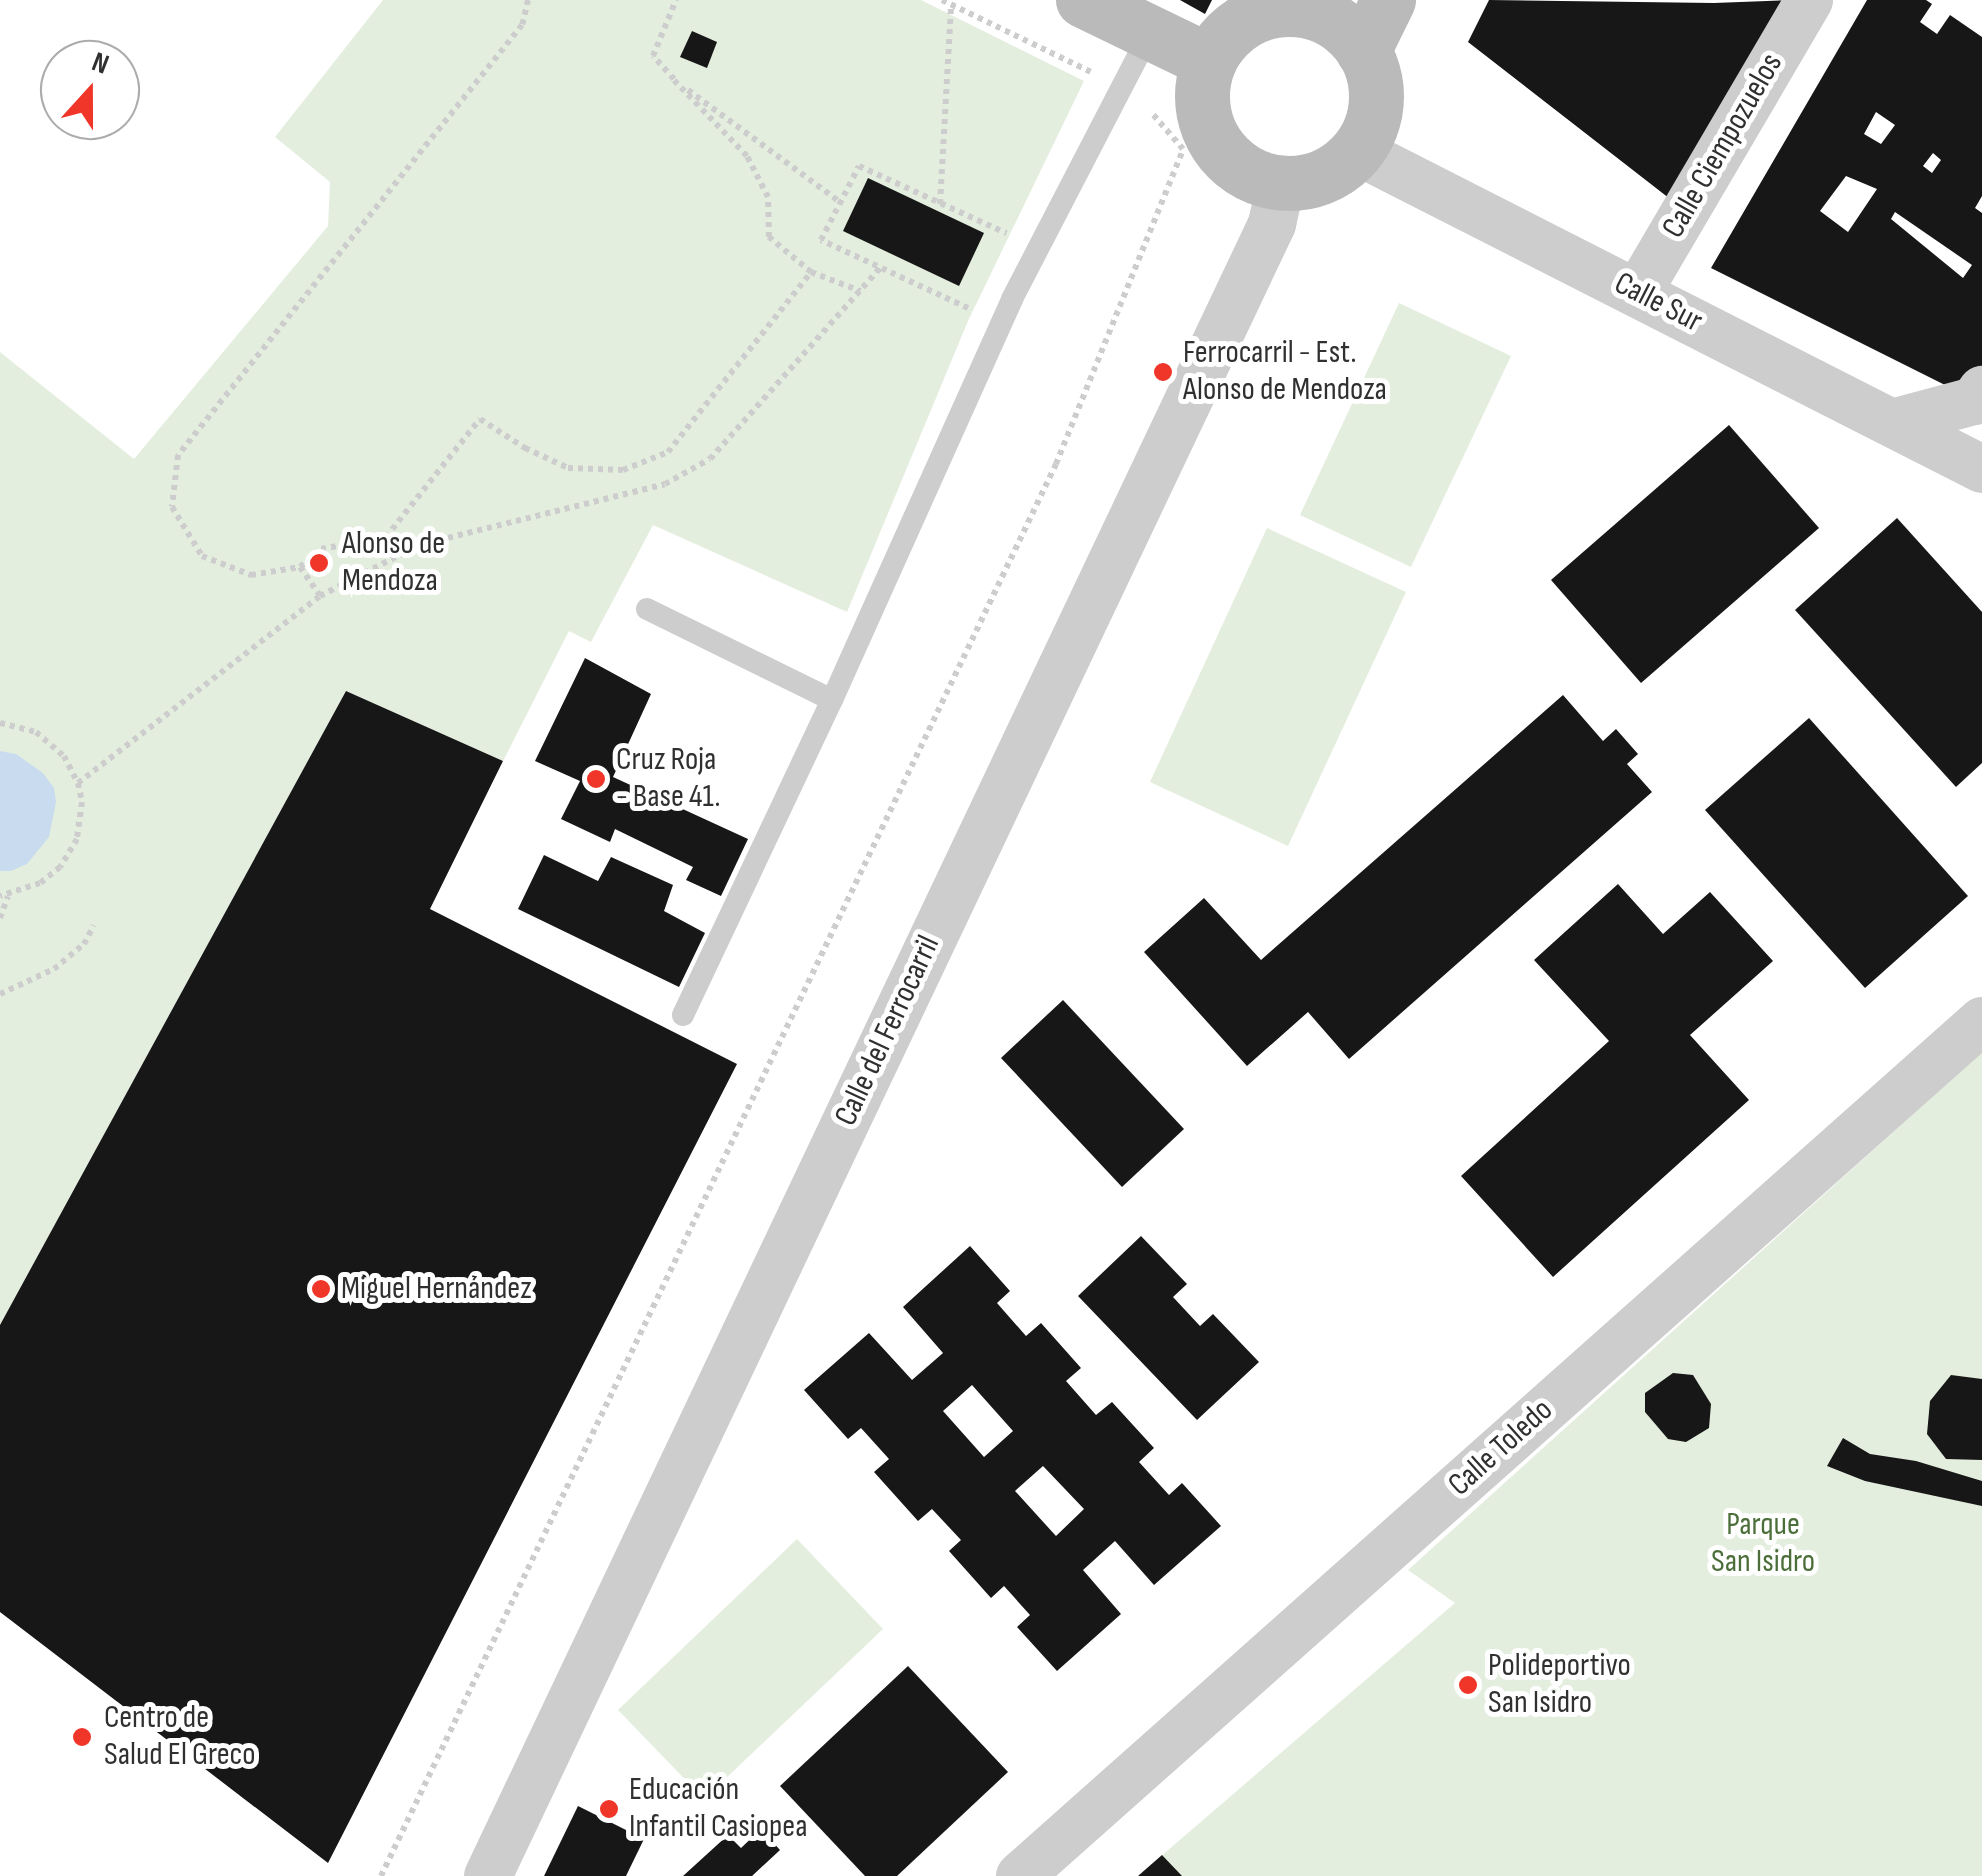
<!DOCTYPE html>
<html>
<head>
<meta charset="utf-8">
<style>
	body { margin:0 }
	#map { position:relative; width:1982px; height:1876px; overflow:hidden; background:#fff; font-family:"Sofia Sans Condensed",sans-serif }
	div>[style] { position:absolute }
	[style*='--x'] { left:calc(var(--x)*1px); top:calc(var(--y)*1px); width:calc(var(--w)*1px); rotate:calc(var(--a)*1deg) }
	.green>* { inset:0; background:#e4eede }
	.water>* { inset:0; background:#c9dbef }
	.building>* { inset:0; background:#171717 }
	.path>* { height:6px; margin-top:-3px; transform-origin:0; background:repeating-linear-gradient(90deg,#cdcdcd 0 5px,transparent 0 10px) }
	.lane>* { height:22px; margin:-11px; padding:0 11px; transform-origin:11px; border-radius:11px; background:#cdcdcd }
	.street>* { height:48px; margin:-24px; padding:0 24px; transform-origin:24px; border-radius:24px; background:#cdcdcd }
	.secondary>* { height:55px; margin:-27.5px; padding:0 27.5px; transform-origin:27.5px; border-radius:27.5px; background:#bababa }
	.secondary>.ring { margin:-27.5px; padding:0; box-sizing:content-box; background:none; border:55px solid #bababa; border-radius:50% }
	.dots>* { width:28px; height:28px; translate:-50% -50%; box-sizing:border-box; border:5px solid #fff; border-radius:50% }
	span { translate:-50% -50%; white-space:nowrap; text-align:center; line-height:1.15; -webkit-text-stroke:10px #fff; paint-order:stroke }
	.street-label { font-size:32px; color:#303030 }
	.poi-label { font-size:32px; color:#303030 }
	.left { translate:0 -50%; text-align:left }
	.park-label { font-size:32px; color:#4c6f3a }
	.north { position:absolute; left:40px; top:40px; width:100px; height:100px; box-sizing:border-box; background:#fff; border:2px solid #acacac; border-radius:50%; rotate:21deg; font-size:28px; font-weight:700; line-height:40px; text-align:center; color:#303030 }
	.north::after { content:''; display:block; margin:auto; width:35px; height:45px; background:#f03529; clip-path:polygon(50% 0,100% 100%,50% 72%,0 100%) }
</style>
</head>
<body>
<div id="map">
	<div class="green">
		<i style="clip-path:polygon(383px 0,921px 0,1084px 81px,968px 321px,847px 612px,653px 525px,591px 642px,569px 631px,503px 761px,346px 691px,0 1325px,0 352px,134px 459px,328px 226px,330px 182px,275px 137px)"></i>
		<i style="clip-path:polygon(1399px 303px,1511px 356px,1411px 567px,1300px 515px)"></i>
		<i style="clip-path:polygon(1267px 528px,1406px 592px,1288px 846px,1150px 782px)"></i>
		<i style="clip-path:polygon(1982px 1052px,1982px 1876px,1138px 1876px,1455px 1603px,1408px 1570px)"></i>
		<i style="clip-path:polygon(797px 1539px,883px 1629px,704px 1799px,618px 1710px)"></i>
	</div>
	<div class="water">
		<i style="clip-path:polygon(0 751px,16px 754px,43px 773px,54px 788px,56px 802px,49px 837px,27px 864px,11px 871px,0 871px)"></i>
	</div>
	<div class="building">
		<i style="clip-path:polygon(1180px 0,1212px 0,1205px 14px)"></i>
		<i style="clip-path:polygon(1489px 0,1714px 3px,1794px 0,1674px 202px,1468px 42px)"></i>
		<i style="clip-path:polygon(evenodd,1867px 0,1926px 0,1932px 4px,1920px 22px,1937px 34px,1950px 15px,1982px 37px,1982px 196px,1975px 208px,1982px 213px,1982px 366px,1963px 394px,1711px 268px,1867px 0,1876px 112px,1895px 125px,1881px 144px,1864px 134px,1876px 112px,1867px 0,1933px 153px,1941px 160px,1932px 173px,1923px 166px,1933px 153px,1867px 0,1846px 176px,1877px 189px,1848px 232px,1820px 211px,1846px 176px,1867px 0,1895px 212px,1972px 265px,1963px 278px,1891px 219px,1895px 212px)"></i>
		<i style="clip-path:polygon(692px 31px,717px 42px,707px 68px,680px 57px)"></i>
		<i style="clip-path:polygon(868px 178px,984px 233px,959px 286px,843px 231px)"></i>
		<i style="clip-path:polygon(1729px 425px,1819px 528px,1641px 683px,1551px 580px)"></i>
		<i style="clip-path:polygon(1897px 518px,1982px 612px,1982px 763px,1956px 787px,1795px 610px)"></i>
		<i style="clip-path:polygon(585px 658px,651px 694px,613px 777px,748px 839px,721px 896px,686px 880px,693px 867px,615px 829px,610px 842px,561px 819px,580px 781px,535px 761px)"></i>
		<i style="clip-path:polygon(346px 691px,503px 761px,430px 909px,737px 1064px,328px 1863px,0 1612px,0 1325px)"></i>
		<i style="clip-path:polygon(1563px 695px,1603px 741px,1616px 729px,1638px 754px,1627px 764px,1652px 792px,1349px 1059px,1308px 1012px,1247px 1066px,1144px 952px,1204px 898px,1261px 960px)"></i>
		<i style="clip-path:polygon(1809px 718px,1968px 896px,1865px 988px,1705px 810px)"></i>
		<i style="clip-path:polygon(544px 855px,598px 881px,611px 857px,673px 885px,664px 911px,705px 933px,679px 987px,518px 909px)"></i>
		<i style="clip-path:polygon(1618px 884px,1663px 934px,1710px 892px,1773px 961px,1690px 1035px,1749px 1100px,1553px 1277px,1461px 1176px,1609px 1041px,1534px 960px)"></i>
		<i style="clip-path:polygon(1063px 1000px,1184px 1129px,1122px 1187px,1001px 1058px)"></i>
		<i style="clip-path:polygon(1141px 1236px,1187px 1284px,1173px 1297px,1200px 1326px,1213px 1314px,1259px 1362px,1197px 1420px,1078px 1296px)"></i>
		<i style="clip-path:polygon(evenodd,970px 1246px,1010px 1291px,997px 1303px,1026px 1336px,1041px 1323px,1081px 1368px,1066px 1381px,1096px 1415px,1112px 1402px,1154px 1448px,1139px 1462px,1169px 1495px,1182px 1483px,1221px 1526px,1154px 1585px,1115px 1541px,1083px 1570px,1121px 1614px,1057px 1671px,1017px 1627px,1030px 1615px,1004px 1586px,991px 1598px,949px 1551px,961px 1540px,932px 1509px,918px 1521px,874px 1472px,889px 1459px,861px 1428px,848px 1439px,804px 1390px,869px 1333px,912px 1380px,943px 1353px,903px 1307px,970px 1246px,972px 1385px,1013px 1431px,984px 1457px,943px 1411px,972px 1385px,970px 1246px,1043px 1466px,1084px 1509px,1056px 1536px,1015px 1491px,1043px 1466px)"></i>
		<i style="clip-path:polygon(1673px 1373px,1693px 1375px,1711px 1404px,1709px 1428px,1686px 1442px,1668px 1439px,1645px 1412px,1645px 1393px)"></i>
		<i style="clip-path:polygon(1951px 1375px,1982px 1379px,1982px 1460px,1946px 1459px,1927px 1434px,1930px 1401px)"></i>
		<i style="clip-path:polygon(1843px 1438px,1870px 1454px,1916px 1461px,1982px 1481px,1982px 1506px,1865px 1481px,1827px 1466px)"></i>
		<i style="clip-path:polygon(908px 1666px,1008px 1772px,897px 1876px,865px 1876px,780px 1786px)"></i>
		<i style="clip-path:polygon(578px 1806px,644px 1839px,626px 1876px,544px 1876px)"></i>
		<i style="clip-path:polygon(761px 1829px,780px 1850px,752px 1876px,683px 1876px,728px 1835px,741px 1848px)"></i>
		<i style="clip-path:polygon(1162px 1855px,1182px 1876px,1138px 1876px)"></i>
	</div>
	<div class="path">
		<i style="--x:528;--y:0;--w:26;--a:103"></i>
		<i style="--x:522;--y:25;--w:551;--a:128.66"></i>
		<i style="--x:178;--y:455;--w:52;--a:96.6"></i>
		<i style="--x:172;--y:507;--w:57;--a:58.5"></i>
		<i style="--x:202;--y:556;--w:53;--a:21.2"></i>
		<i style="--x:251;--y:575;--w:50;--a:-9.3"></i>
		<i style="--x:300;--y:567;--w:28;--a:-41"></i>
		<i style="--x:321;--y:549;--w:66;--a:-10.5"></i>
		<i style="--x:386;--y:537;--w:151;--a:-51.5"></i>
		<i style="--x:480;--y:419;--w:54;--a:32.8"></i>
		<i style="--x:525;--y:448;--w:47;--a:24.9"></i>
		<i style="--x:568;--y:468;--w:55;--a:2.1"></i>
		<i style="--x:623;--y:470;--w:48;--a:-21.8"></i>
		<i style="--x:668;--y:452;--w:230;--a:-51.5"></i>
		<i style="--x:811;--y:272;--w:55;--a:-140.2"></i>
		<i style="--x:769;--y:237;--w:40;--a:-91.4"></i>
		<i style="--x:768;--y:197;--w:46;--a:-117.1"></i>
		<i style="--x:747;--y:156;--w:110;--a:-133.9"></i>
		<i style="--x:942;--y:0;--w:165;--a:25.8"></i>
		<i style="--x:674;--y:79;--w:31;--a:-132"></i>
		<i style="--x:653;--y:56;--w:61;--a:-67.7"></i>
		<i style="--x:688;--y:90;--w:189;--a:36.4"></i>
		<i style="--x:940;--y:204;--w:199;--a:-86.8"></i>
		<i style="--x:811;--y:272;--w:53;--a:21.2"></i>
		<i style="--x:968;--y:308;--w:162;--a:-155.2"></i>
		<i style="--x:821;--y:240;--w:83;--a:-62.8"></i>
		<i style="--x:859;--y:166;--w:162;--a:24.5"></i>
		<i style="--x:300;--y:567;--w:35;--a:55"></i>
		<i style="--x:0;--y:723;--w:37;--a:14"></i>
		<i style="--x:36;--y:732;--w:37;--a:41"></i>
		<i style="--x:64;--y:756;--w:30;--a:63"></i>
		<i style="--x:78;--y:783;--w:19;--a:78"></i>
		<i style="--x:82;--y:802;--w:37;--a:98"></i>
		<i style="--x:77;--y:839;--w:33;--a:121"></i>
		<i style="--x:60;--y:867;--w:26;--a:141"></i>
		<i style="--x:40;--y:883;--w:42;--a:162"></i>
		<i style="--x:78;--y:783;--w:306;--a:-37.7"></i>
		<i style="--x:320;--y:596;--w:111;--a:-27.3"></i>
		<i style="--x:419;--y:545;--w:253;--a:-13.9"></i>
		<i style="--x:665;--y:484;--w:51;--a:-29.1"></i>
		<i style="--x:710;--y:459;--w:256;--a:-48.3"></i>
		<i style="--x:0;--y:918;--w:23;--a:-70"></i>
		<i style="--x:0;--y:994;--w:60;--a:-24.8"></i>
		<i style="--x:54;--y:969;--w:39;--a:-40"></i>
		<i style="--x:84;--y:944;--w:21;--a:-62"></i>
		<i style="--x:381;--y:1876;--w:1565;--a:-64.45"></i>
		<i style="--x:1056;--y:464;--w:340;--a:-68"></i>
		<i style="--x:1183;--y:149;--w:49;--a:-130.9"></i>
	</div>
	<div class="lane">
		<i style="--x:647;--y:609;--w:206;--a:26.2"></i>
		<i style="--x:683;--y:1015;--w:348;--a:-64.7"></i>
		<i style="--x:832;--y:700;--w:440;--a:-65.8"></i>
		<i style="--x:1012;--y:299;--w:300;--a:-62.6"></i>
	</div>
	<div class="street">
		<i style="--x:1357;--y:151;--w:701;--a:26.97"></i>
		<i style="--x:1638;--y:292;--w:338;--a:-59.6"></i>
		<i style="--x:1896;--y:422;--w:81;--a:-15.1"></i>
		<i style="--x:1974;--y:401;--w:14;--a:-54"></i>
		<i style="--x:488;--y:1876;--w:1829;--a:-64.61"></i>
		<i style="--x:1272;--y:224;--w:42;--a:-77.6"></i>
		<i style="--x:1020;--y:1876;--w:1287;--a:-41.63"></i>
	</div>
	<div class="secondary">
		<i style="--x:1083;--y:0;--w:140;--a:25.8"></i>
		<i class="ring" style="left:1202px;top:9px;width:119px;height:119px"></i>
		<i style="--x:1363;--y:51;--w:57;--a:-63.9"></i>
	</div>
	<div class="dots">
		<i style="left:1163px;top:372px;background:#f03529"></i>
		<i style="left:319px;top:563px;background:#f03529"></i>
		<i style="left:596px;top:779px;background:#f03529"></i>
		<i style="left:321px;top:1289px;background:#f03529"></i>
		<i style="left:1468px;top:1685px;background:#f03529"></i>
		<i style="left:82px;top:1737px;background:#f03529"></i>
		<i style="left:609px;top:1809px;background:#f03529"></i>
	</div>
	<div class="street-label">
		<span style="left:1723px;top:146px;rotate:-60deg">Calle Ciempozuelos</span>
		<span style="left:1658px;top:303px;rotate:27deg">Calle Sur</span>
		<span style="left:888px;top:1031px;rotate:-65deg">Calle del Ferrocarril</span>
		<span style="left:1501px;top:1448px;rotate:-42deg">Calle Toledo</span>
	</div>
	<div class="poi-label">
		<span class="left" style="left:1183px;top:372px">Ferrocarril - Est.<br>Alonso de Mendoza</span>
		<span class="left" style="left:342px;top:563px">Alonso de<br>Mendoza</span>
		<span class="left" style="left:616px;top:779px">Cruz Roja<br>- Base 41.</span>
		<span class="left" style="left:341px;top:1289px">Miguel Hernández</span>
		<span class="left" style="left:1488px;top:1685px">Polideportivo<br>San Isidro</span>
		<span class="left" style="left:104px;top:1737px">Centro de<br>Salud El Greco</span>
		<span class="left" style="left:629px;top:1809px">Educación<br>Infantil Casiopea</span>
	</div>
	<div class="park-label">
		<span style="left:1763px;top:1544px">Parque<br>San Isidro</span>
	</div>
	<div class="north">N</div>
</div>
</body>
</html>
